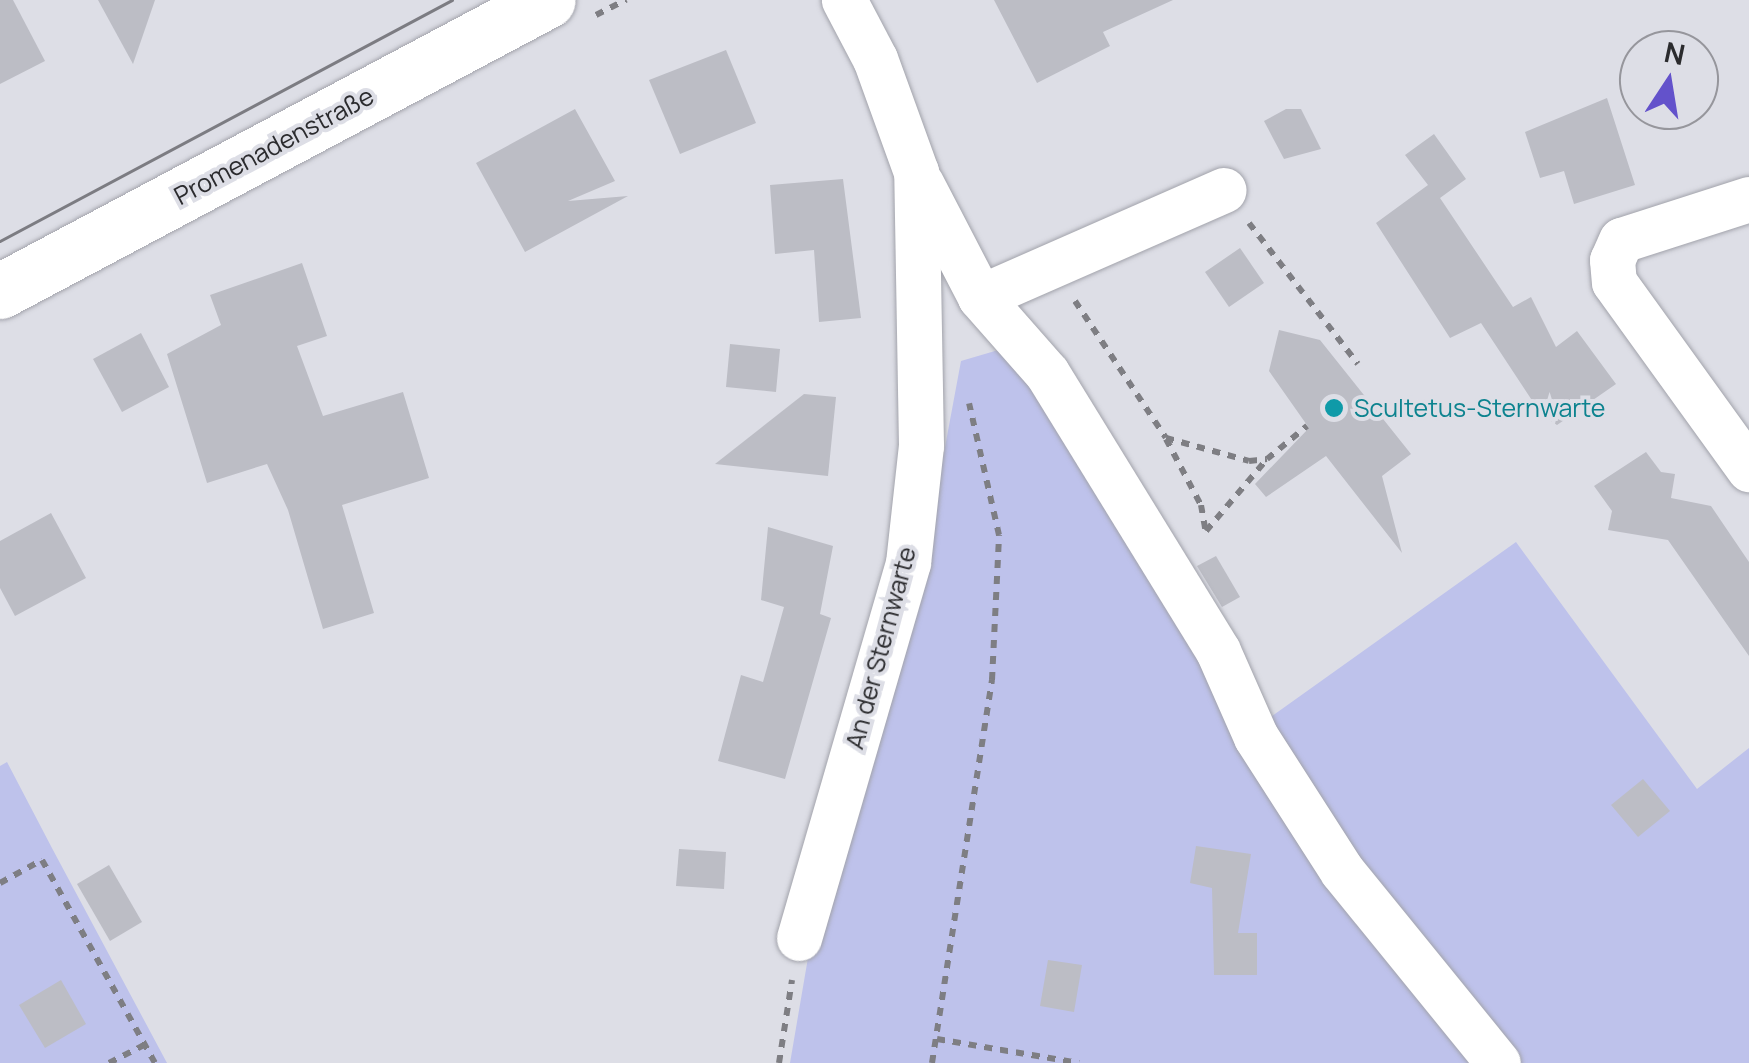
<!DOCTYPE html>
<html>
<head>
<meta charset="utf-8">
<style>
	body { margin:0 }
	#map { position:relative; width:1749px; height:1063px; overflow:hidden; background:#dddee6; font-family:Manrope,sans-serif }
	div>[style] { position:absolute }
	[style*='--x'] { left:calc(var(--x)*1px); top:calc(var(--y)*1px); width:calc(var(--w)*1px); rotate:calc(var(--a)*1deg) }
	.green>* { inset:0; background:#bec2eb }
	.building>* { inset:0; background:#bcbdc5 }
	.path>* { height:6px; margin-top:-3px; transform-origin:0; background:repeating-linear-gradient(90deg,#7e7e83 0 8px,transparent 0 16px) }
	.roads { filter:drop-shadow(0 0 2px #a2a3ab) drop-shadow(0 0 2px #a2a3ab) }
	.minor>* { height:45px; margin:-22.5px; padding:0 22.5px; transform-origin:22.5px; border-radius:22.5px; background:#fff }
	.major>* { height:55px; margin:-27.5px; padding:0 27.5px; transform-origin:27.5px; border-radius:27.5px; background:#fff }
	.tram>* { height:2.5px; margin:-1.25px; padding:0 1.25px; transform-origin:1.25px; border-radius:1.25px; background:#7c7c82 }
	.dots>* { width:28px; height:28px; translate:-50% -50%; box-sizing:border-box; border:5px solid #dddee6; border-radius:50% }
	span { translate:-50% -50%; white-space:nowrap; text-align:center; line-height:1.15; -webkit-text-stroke:8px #dddee6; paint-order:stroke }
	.street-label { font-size:25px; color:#2b2b2e }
	.culture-label { font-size:25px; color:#0d838f }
	.left { translate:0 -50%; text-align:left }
	.north { position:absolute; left:1619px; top:30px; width:100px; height:100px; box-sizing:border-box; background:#dddee6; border:2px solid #96969c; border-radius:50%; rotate:12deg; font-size:28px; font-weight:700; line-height:40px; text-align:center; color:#2b2b2e }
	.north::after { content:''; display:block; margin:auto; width:35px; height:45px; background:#6352cb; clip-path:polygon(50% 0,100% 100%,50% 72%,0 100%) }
</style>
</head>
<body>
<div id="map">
	<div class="green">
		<i style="clip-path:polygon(1012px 346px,1247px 734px,1516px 542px,1697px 789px,1749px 748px,1749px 1063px,790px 1063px,810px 946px,932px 517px,961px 361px)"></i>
		<i style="clip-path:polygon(7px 762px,53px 850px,167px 1063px,0 1063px,0 766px)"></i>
	</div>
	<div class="building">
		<i style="clip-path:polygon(0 0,13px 0,45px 61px,0 84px)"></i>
		<i style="clip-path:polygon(98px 0,155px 0,133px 64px)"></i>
		<i style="clip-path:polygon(994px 0,1173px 0,1103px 32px,1110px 46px,1037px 83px)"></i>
		<i style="clip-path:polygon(726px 50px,756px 123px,680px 154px,649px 80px)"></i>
		<i style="clip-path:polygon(1607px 98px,1635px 185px,1574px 204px,1564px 171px,1540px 178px,1525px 132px)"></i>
		<i style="clip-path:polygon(575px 109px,615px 181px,568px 201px,628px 196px,525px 252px,476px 163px)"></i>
		<i style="clip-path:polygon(1286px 109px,1301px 109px,1321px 149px,1284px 159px,1264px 121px)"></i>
		<i style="clip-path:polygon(1434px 134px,1466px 179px,1440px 198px,1513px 307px,1531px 297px,1556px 347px,1577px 331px,1616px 384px,1557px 425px,1541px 414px,1481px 323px,1450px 338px,1376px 223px,1428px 185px,1405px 155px)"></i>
		<i style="clip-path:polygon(843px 179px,861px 318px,819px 322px,814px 250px,775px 254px,770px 185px)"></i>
		<i style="clip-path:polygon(1240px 248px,1264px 283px,1229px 307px,1205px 272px)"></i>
		<i style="clip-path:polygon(302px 263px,327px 336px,297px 346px,323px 416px,403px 392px,429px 478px,342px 505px,374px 613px,323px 629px,288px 510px,267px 464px,207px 483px,167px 354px,221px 325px,210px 295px)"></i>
		<i style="clip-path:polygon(1279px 330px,1320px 340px,1411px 454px,1382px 476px,1402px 553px,1326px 456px,1266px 497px,1255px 484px,1309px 428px,1269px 371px)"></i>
		<i style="clip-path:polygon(141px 333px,169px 387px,122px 412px,93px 359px)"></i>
		<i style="clip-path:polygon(730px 344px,780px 349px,776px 392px,726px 387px)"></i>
		<i style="clip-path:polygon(804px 394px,836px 397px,828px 476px,715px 464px)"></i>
		<i style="clip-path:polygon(1646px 452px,1661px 472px,1675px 474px,1671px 498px,1711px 506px,1749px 562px,1749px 656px,1668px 540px,1608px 530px,1612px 511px,1594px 486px)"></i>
		<i style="clip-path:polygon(51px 513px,86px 578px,15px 616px,0 588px,0 541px)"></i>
		<i style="clip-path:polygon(768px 527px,833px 546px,820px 614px,831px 618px,785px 779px,718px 761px,741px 675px,763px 682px,784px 607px,761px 600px)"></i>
		<i style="clip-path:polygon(1216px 556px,1240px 597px,1222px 607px,1197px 566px)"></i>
		<i style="clip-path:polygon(1643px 779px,1670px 811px,1638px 837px,1611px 805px)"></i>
		<i style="clip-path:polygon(1196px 846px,1251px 854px,1238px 933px,1257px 933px,1257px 975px,1214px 975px,1212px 888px,1190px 883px)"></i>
		<i style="clip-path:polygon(679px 849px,726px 852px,724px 889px,676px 886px)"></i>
		<i style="clip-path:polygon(109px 865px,142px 922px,110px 941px,77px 884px)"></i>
		<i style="clip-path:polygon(1048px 960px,1082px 965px,1074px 1012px,1040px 1006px)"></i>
		<i style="clip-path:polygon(61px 980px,86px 1024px,45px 1048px,19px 1005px)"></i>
	</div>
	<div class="path">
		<i style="--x:596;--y:15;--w:34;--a:-27"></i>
		<i style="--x:1249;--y:223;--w:178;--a:52.3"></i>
		<i style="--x:1075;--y:301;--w:164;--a:56.4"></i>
		<i style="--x:1166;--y:438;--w:86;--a:15.5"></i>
		<i style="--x:1249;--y:461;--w:18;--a:-6"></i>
		<i style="--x:1166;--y:439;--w:75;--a:62.1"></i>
		<i style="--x:1201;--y:505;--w:28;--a:80"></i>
		<i style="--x:1206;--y:531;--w:94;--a:-49.7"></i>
		<i style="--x:1267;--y:459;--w:52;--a:-39.5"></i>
		<i style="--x:0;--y:883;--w:48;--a:-28.7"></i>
		<i style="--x:42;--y:860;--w:232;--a:60.9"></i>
		<i style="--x:937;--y:1039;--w:144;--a:9.6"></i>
		<i style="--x:109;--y:1063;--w:42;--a:-27.2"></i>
		<i style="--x:779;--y:1063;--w:84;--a:-81.1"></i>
		<i style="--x:932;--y:1063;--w:388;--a:-81.1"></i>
		<i style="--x:992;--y:680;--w:145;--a:-87.2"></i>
		<i style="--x:999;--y:535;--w:135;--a:-102.8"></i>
	</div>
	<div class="roads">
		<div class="minor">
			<i style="--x:921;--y:183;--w:128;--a:62.6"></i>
			<i style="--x:980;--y:297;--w:266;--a:-23.7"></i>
			<i style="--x:1749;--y:199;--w:134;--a:162.2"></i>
			<i style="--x:1621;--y:240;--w:22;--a:114"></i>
			<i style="--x:1612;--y:260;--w:22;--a:85"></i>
			<i style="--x:1614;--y:282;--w:231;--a:54.2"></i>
			<i style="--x:980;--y:297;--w:101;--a:48.6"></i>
			<i style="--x:1047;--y:373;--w:326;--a:58.4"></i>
			<i style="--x:1218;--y:651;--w:94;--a:66.2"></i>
			<i style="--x:1256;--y:737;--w:159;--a:57.3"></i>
			<i style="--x:1342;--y:871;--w:247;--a:50.9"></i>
			<i style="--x:799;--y:938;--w:391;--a:-73.8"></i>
			<i style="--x:908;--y:563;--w:118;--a:-83.7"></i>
			<i style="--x:921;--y:446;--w:274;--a:-91"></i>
			<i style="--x:916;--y:172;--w:120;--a:-109.9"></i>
			<i style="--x:875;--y:59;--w:67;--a:-117.7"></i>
		</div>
		<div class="major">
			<i style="--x:0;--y:291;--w:620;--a:-27.97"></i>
		</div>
	</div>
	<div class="tram">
		<i style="--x:0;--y:241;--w:512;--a:-28.07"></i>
	</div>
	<div class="dots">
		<i style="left:1334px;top:408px;background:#0f9aa8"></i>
	</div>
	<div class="street-label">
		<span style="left:274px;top:146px;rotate:-28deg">Promenadenstraße</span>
		<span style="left:881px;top:648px;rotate:-75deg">An der Sternwarte</span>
	</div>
	<div class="culture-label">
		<span class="left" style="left:1354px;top:408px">Scultetus-Sternwarte</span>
	</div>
	<div class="north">N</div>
</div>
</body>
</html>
